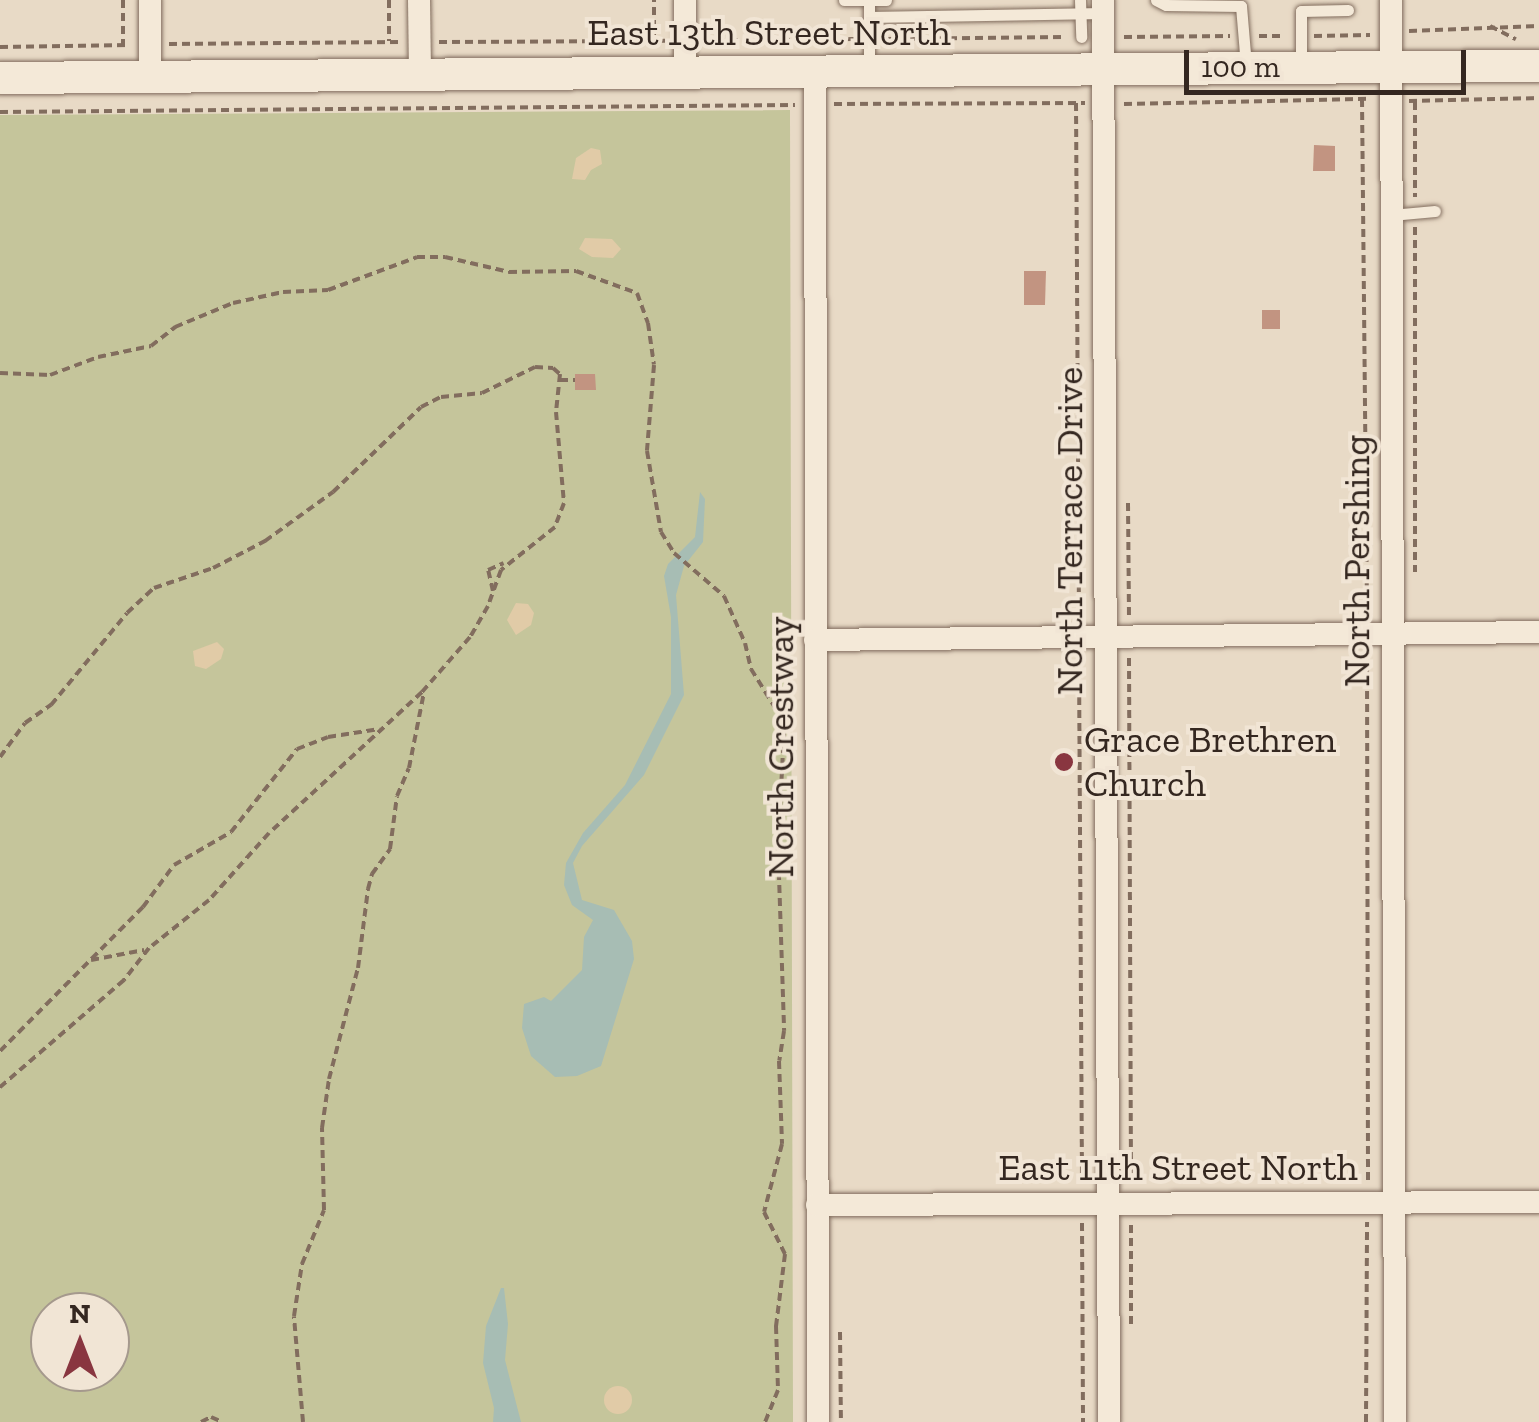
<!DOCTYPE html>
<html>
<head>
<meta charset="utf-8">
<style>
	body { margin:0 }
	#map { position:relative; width:1539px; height:1422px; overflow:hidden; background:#e8dac6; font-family:"Zilla Slab",serif }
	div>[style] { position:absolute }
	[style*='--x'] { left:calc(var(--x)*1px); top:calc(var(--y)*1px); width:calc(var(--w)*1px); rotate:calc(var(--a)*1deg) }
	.green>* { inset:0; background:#c5c59b }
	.sand>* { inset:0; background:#e1cba7 }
	.round { border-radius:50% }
	.water>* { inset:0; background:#a7bdb4 }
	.building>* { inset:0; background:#c29481 }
	.path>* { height:4px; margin-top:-2px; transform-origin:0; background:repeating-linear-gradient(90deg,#826d5e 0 8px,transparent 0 13px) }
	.roads { filter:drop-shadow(0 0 2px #826d5e) drop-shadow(0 0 2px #826d5e) }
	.lane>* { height:11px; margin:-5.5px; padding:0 5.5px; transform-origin:5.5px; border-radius:5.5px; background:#f4e9d8 }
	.street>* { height:22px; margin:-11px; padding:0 11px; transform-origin:11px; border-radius:11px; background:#f4e9d8 }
	.secondary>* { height:32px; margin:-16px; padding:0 16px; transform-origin:16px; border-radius:16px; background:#f4e9d8 }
	.dots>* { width:28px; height:28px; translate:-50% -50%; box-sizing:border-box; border:5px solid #f1e5d5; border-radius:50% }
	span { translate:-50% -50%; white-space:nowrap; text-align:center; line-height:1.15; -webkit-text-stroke:8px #f1e5d5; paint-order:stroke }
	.street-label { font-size:38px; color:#342720 }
	.poi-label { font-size:38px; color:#342720 }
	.left { translate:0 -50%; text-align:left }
	.north { position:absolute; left:30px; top:1292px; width:100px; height:100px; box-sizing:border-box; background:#f1e5d5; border:2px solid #a5998d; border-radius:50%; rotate:0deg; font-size:28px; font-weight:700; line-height:40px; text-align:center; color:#342720 }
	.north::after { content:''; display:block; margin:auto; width:35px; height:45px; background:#893640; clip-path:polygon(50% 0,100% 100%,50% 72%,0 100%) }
	.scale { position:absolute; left:1184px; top:50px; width:282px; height:45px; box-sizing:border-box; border:5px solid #342720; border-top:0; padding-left:12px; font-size:30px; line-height:35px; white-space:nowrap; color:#342720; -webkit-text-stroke:8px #f1e5d5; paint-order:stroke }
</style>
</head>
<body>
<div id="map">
	<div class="green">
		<i style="clip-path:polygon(evenodd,790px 110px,793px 1422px,0 1422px,0 115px,790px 110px,50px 1312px,110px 1312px,110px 1372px,50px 1372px,50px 1312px)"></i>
	</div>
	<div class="sand">
		<i style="clip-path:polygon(591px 148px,600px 150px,602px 164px,591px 170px,585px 180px,572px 179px,576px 158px)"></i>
		<i style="clip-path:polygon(585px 238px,612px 239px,621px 249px,613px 258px,592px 257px,579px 249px)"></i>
		<i style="clip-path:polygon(516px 603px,528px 604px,534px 613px,531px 625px,516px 635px,507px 620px)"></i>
		<i style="clip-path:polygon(217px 642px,224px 649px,221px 659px,206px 669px,195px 666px,193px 651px)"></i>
		<i class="round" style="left:604px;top:1386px;width:28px;height:28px"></i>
	</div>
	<div class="water">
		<i style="clip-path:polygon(700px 492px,705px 499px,703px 542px,684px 566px,676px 595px,684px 695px,644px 775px,582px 846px,573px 863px,582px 900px,614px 910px,632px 941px,634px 959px,601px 1066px,577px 1076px,555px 1077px,531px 1056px,522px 1028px,524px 1004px,544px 997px,551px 1001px,582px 970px,584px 937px,593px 920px,572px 905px,564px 885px,566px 863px,583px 833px,625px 785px,671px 694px,671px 617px,664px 576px,668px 564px,695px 537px)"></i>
		<i style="clip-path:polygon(501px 1288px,504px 1288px,508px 1324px,505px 1360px,521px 1422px,493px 1422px,494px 1408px,483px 1363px,486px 1326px)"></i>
	</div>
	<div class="building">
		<i style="clip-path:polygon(1314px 145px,1335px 146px,1335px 171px,1313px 171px)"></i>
		<i style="clip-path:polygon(1024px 271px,1046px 271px,1045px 305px,1024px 305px)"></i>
		<i style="clip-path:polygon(1262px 310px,1280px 310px,1280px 329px,1262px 329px)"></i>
		<i style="clip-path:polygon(575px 374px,595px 374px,596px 390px,575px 390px)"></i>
	</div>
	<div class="path">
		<i style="--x:123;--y:0;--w:44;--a:90"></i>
		<i style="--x:389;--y:0;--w:41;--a:90"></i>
		<i style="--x:1490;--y:26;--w:29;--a:27"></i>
		<i style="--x:1409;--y:31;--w:130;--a:-2.2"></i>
		<i style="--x:1259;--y:36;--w:26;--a:0"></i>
		<i style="--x:1314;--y:36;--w:56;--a:-1"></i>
		<i style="--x:1124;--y:37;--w:106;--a:-0.5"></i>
		<i style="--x:884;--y:39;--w:181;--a:-0.6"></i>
		<i style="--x:654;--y:41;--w:41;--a:-90"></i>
		<i style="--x:704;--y:41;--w:151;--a:-0.8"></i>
		<i style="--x:439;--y:42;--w:226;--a:-0.3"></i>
		<i style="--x:169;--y:44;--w:231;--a:-0.5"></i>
		<i style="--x:0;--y:47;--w:130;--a:-0.9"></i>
		<i style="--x:1362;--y:99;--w:513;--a:89.44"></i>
		<i style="--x:1409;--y:101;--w:130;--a:-1.3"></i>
		<i style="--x:1415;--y:102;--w:95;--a:90"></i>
		<i style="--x:1076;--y:103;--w:515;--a:89.67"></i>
		<i style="--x:834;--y:104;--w:251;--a:-0.2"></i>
		<i style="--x:1124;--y:104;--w:245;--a:-1.2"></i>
		<i style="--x:0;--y:112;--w:795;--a:-0.5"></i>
		<i style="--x:1415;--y:227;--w:345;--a:90"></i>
		<i style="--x:0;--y:373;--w:50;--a:2.3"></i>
		<i style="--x:50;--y:375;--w:51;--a:-20.6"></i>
		<i style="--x:98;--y:357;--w:54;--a:-11.7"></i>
		<i style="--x:151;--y:346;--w:31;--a:-38"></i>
		<i style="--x:175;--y:327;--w:63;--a:-22.5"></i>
		<i style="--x:233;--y:303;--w:51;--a:-12.4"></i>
		<i style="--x:283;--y:292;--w:45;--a:-2.5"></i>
		<i style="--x:328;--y:290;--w:95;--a:-20.3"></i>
		<i style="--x:417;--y:257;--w:28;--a:0"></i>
		<i style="--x:445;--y:257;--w:66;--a:13.2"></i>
		<i style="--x:509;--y:272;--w:67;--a:-0.9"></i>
		<i style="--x:576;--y:271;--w:65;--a:19.8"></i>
		<i style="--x:637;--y:293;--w:32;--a:70"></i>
		<i style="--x:648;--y:323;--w:42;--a:81.9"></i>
		<i style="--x:654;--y:365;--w:86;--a:94.7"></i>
		<i style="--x:647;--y:451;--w:82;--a:80.2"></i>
		<i style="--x:661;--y:532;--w:25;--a:58"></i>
		<i style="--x:674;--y:553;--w:66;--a:40.7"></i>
		<i style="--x:724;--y:596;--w:51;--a:65.9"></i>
		<i style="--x:745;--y:643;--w:27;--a:77"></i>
		<i style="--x:751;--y:669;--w:57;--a:58"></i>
		<i style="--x:781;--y:717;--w:15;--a:79"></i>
		<i style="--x:784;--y:732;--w:114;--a:93"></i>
		<i style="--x:778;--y:846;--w:185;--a:88.1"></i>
		<i style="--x:784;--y:1031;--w:30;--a:99"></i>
		<i style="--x:779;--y:1061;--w:83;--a:87.9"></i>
		<i style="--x:782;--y:1144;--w:70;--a:104.8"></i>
		<i style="--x:764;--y:1212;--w:47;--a:63.4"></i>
		<i style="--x:785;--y:1254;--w:73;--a:97.1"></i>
		<i style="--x:776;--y:1326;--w:64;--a:88.2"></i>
		<i style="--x:778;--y:1390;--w:35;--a:112"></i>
		<i style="--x:560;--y:380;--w:15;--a:0"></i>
		<i style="--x:1128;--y:503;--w:116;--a:89.5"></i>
		<i style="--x:493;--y:591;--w:22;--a:-103"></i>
		<i style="--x:488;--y:570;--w:17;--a:-24"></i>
		<i style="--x:1367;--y:652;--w:530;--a:89.89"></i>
		<i style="--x:1079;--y:658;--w:525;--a:89.67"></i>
		<i style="--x:1129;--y:658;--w:526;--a:89.78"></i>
		<i style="--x:0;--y:757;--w:42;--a:-53.7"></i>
		<i style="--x:25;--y:723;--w:32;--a:-35"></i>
		<i style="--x:51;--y:705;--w:119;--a:-50.4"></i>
		<i style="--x:127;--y:613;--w:37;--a:-43"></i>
		<i style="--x:154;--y:588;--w:62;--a:-18.7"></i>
		<i style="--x:213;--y:568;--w:59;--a:-27.4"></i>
		<i style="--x:265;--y:541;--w:84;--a:-35.8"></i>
		<i style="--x:333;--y:492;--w:122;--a:-44"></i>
		<i style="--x:421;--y:407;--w:22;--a:-27"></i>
		<i style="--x:441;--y:397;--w:41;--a:-5.6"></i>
		<i style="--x:482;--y:393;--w:59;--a:-26.1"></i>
		<i style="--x:535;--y:367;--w:18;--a:3"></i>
		<i style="--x:553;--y:368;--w:9;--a:41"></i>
		<i style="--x:560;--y:374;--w:38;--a:96"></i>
		<i style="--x:556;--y:412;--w:91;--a:85"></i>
		<i style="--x:564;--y:503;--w:26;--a:111"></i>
		<i style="--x:555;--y:527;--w:69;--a:141.5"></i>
		<i style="--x:501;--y:570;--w:38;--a:110"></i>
		<i style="--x:488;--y:606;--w:36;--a:120"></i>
		<i style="--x:470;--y:637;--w:73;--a:131.1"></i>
		<i style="--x:422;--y:692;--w:208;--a:137.3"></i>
		<i style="--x:269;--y:833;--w:90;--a:131.8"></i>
		<i style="--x:209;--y:900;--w:77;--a:141.3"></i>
		<i style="--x:149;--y:948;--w:41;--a:128"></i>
		<i style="--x:124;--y:980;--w:164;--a:139.2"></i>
		<i style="--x:91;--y:960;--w:54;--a:-10.7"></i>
		<i style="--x:0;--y:1051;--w:203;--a:-45.2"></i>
		<i style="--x:143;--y:907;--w:52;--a:-53.6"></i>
		<i style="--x:174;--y:865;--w:66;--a:-30.1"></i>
		<i style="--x:231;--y:832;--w:106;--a:-51.5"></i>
		<i style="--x:297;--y:749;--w:33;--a:-21"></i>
		<i style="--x:328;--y:737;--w:52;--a:-8.9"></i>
		<i style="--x:1082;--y:1223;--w:199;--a:89.7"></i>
		<i style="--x:1131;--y:1324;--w:101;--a:-90"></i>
		<i style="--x:840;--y:1332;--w:90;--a:89.4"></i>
		<i style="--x:201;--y:1422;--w:11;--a:-27"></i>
		<i style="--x:211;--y:1417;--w:12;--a:24"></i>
		<i style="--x:303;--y:1422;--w:106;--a:-94.9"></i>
		<i style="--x:294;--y:1316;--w:53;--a:-81.3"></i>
		<i style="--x:302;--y:1264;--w:58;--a:-67.8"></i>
		<i style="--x:324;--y:1210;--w:82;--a:-91.4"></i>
		<i style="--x:322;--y:1128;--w:49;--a:-81.9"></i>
		<i style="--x:329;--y:1079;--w:115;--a:-75.4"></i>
		<i style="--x:358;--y:968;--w:80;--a:-82.8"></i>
		<i style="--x:368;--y:889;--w:16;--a:-75"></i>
		<i style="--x:372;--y:874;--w:31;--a:-54"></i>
		<i style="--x:390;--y:849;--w:53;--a:-82.5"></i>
		<i style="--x:397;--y:796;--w:30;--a:-67"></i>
		<i style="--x:409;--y:768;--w:77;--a:-78.8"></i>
		<i style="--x:1366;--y:1422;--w:200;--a:-89.7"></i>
	</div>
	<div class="roads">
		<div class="lane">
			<i style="--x:844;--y:0;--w:42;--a:0"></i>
			<i style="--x:1080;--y:0;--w:37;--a:88"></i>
			<i style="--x:1156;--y:0;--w:11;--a:27"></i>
			<i style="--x:1166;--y:5;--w:75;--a:0.8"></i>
			<i style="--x:1241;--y:6;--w:59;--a:85.2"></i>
			<i style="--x:869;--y:3;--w:65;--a:90"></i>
			<i style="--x:869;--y:17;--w:234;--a:-1"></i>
			<i style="--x:1301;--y:64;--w:53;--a:-90"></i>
			<i style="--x:1301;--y:11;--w:47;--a:-1.2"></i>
			<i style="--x:1391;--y:215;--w:44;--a:-5.2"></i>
		</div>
		<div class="street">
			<i style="--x:150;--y:0;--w:77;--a:90"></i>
			<i style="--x:419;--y:0;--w:76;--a:89.2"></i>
			<i style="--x:685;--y:0;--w:74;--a:90"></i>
			<i style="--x:1103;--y:0;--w:1422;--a:89.76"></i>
			<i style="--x:1391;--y:0;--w:1422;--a:89.84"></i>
			<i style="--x:815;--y:73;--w:1349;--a:89.87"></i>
			<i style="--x:815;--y:640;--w:724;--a:-0.63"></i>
			<i style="--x:817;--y:1205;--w:722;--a:-0.24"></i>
		</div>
		<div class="secondary">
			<i style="--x:0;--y:78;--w:1539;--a:-0.45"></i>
		</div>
	</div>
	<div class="dots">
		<i style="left:1064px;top:762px;background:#893640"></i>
	</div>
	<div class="street-label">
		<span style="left:769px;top:33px">East 13th Street North</span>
		<span style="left:1070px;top:531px;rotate:-90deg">North Terrace Drive</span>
		<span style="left:1357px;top:561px;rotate:-90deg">North Pershing</span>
		<span style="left:781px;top:747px;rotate:-90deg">North Crestway</span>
		<span style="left:1178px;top:1168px">East 11th Street North</span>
	</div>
	<div class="poi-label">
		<span class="left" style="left:1084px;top:762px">Grace Brethren<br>Church</span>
	</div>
	<div class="north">N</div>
	<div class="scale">100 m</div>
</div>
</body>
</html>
